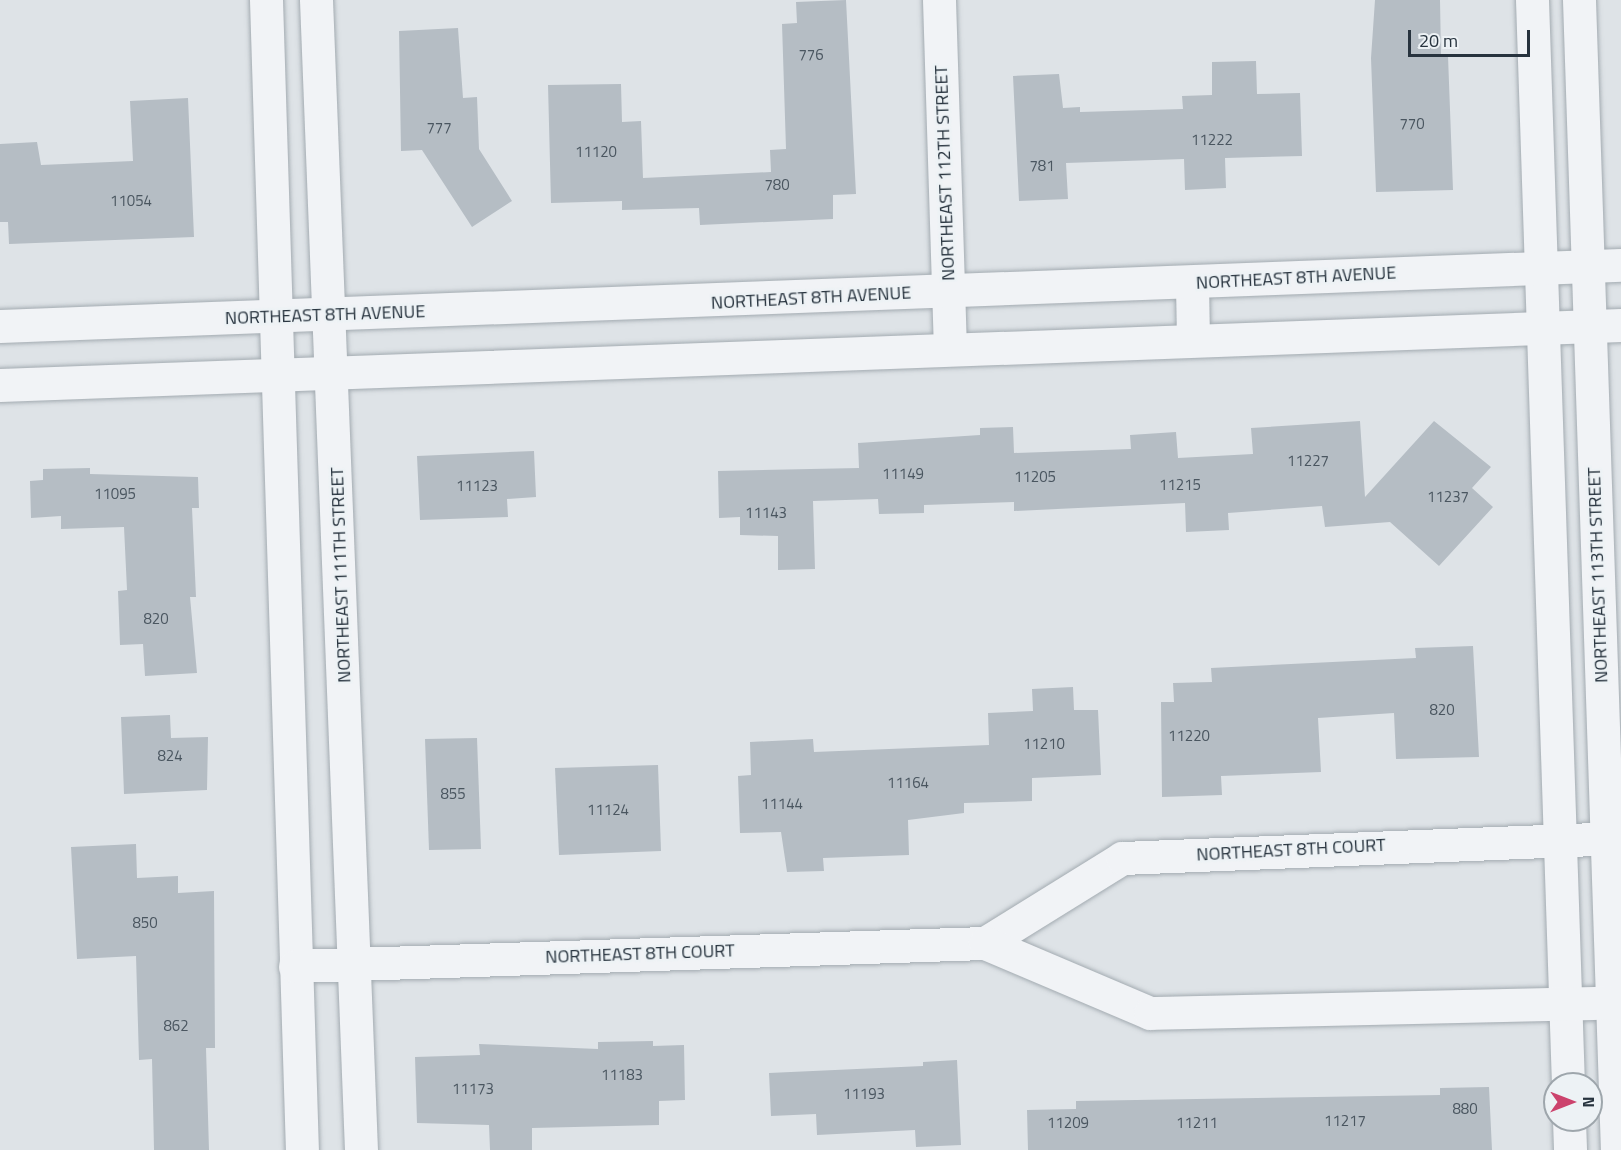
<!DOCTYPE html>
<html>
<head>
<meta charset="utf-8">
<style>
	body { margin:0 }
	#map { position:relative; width:1621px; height:1150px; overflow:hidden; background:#dee3e7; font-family:"Titillium Web",sans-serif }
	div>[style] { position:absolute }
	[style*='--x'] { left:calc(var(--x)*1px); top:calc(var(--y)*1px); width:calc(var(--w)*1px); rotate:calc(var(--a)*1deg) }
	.building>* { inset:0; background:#b5bdc4 }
	.roads { filter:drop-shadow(0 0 2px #a3abb1) drop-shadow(0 0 2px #a3abb1) }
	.street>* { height:33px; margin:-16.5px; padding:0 16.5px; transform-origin:16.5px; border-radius:16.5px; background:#f1f3f6 }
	span { translate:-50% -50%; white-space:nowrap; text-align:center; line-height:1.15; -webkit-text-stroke:5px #edf2f5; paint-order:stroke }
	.number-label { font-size:15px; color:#4a5660 }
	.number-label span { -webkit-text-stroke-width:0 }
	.street-label { font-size:18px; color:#27333e }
	.north { position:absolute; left:1543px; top:1072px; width:60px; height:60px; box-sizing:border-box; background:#edf2f5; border:2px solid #9ea6ac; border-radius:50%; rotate:90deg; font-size:16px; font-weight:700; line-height:24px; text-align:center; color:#27333e }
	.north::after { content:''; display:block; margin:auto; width:21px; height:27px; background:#cc436d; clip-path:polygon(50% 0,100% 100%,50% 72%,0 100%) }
	.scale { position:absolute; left:1408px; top:30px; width:122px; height:27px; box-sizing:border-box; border:3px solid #27333e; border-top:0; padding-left:8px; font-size:18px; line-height:21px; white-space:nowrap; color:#27333e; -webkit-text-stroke:4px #edf2f5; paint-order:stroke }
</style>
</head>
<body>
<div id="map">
	<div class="building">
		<i style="clip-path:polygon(846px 0,856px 194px,833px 195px,833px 219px,700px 225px,699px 208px,622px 210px,622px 201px,551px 203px,548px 85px,621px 84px,622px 122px,641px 121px,643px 178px,771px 172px,770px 150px,786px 149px,782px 24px,797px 23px,796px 2px)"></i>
		<i style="clip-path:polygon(1375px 0,1440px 0,1441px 56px,1448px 56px,1453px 190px,1376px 192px,1371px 58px)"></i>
		<i style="clip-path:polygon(458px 28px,463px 98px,477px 97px,479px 149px,512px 201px,472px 227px,422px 150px,401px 151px,399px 31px)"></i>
		<i style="clip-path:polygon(1256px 61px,1257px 94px,1300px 93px,1302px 156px,1225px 158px,1226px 188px,1185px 190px,1184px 159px,1066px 163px,1068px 199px,1019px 201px,1013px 76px,1059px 74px,1063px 108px,1080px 107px,1080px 112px,1183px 109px,1182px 96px,1212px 95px,1212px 62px)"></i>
		<i style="clip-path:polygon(188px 98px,194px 237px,9px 244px,8px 222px,0 222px,0 144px,37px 142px,41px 165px,133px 161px,130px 101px)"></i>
		<i style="clip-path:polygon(1360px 421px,1365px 497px,1434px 421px,1491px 467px,1472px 488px,1493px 507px,1439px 566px,1390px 522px,1325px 527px,1322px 506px,1228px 513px,1229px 530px,1186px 532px,1185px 503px,1014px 511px,1014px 502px,924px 505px,924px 513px,879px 514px,878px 499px,813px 501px,815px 569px,778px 570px,778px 536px,740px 535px,740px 517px,719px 518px,718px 471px,859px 468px,858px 443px,980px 435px,980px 428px,1013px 427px,1014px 453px,1131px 449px,1130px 435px,1176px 432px,1178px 458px,1253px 454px,1251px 428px)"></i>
		<i style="clip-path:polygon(534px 451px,536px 497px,507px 499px,508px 517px,420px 520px,417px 456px)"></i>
		<i style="clip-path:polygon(90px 468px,90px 474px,198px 477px,199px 508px,192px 508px,196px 597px,190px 597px,197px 673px,145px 676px,143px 644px,120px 645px,118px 591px,127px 590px,124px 527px,61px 529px,61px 516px,31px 518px,30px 481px,43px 480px,43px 469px)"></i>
		<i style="clip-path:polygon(1473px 646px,1479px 757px,1396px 759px,1394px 713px,1318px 718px,1321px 772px,1221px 776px,1222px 795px,1162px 797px,1161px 702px,1174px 702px,1173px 683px,1212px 682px,1211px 668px,1416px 658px,1415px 648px)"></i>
		<i style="clip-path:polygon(1073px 687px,1074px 710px,1098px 710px,1101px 775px,1032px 778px,1032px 801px,964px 803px,964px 813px,908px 820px,909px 855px,823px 858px,824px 871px,787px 872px,781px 832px,740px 833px,738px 776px,751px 775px,750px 742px,813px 739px,814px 752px,989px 745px,988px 713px,1033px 711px,1032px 689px)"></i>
		<i style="clip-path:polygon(170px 715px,171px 738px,208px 737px,207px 790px,124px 794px,121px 717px)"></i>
		<i style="clip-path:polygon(477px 738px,481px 849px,429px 850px,425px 739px)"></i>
		<i style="clip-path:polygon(658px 765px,661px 851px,559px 855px,555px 768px)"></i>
		<i style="clip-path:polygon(136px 844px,137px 878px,178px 876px,178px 893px,214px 891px,215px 1048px,206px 1048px,209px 1150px,154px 1150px,152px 1059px,139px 1060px,136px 956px,77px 959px,71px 847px)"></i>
		<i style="clip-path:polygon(653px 1041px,653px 1046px,684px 1045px,685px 1100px,659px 1101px,659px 1125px,532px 1128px,532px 1150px,490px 1150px,489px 1125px,417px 1123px,415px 1057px,480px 1055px,479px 1044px,598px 1049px,598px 1042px)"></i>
		<i style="clip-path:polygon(957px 1060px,961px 1145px,916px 1147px,915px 1130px,817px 1135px,816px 1114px,771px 1116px,769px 1073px,923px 1066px,923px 1062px)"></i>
		<i style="clip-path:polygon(1489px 1087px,1492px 1150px,1028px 1150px,1027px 1110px,1076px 1109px,1076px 1101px,1440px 1095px,1440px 1088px)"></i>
	</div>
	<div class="roads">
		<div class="street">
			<i style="--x:266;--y:0;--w:1151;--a:88.21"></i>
			<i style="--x:316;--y:0;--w:1151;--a:87.76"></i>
			<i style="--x:939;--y:0;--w:346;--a:88.2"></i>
			<i style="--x:1532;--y:0;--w:1085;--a:88.1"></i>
			<i style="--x:1579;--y:0;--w:1151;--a:88.11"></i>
			<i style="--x:1192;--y:283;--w:55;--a:89"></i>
			<i style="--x:0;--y:326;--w:1622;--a:-2.16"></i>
			<i style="--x:0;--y:385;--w:1622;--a:-2.12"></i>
			<i style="--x:985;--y:943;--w:161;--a:-31.8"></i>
			<i style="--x:1122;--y:858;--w:499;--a:-2.3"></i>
			<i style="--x:295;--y:966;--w:690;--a:-1.91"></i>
			<i style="--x:985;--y:943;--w:179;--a:23"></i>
			<i style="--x:1150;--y:1013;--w:471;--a:-1.3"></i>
			<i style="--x:1569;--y:1120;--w:30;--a:88"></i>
		</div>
	</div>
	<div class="number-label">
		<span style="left:811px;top:55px">776</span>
		<span style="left:1412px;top:124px">770</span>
		<span style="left:439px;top:128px">777</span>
		<span style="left:1212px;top:140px">11222</span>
		<span style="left:596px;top:152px">11120</span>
		<span style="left:1042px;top:166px">781</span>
		<span style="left:777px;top:185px">780</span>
		<span style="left:131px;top:201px">11054</span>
		<span style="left:1308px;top:461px">11227</span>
		<span style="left:903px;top:474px">11149</span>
		<span style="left:1035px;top:477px">11205</span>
		<span style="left:1180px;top:485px">11215</span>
		<span style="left:477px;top:486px">11123</span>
		<span style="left:115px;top:494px">11095</span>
		<span style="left:1448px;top:497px">11237</span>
		<span style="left:766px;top:513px">11143</span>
		<span style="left:156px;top:619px">820</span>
		<span style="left:1442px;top:710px">820</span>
		<span style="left:1189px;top:736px">11220</span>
		<span style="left:1044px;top:744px">11210</span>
		<span style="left:170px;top:756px">824</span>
		<span style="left:908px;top:783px">11164</span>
		<span style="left:453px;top:794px">855</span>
		<span style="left:782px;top:804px">11144</span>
		<span style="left:608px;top:810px">11124</span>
		<span style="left:145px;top:923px">850</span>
		<span style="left:176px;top:1026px">862</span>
		<span style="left:622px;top:1075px">11183</span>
		<span style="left:473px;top:1089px">11173</span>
		<span style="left:864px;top:1094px">11193</span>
		<span style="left:1465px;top:1109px">880</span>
		<span style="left:1345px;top:1121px">11217</span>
		<span style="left:1068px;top:1123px">11209</span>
		<span style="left:1197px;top:1123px">11211</span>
	</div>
	<div class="street-label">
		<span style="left:945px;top:173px;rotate:-92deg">NORTHEAST 112TH STREET</span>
		<span style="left:1296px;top:278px;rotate:-3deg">NORTHEAST 8TH AVENUE</span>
		<span style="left:811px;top:298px;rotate:-3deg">NORTHEAST 8TH AVENUE</span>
		<span style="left:325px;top:315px;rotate:-2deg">NORTHEAST 8TH AVENUE</span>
		<span style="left:341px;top:575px;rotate:-92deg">NORTHEAST 111TH STREET</span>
		<span style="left:1598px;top:575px;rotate:-92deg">NORTHEAST 113TH STREET</span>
		<span style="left:1291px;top:850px;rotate:-3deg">NORTHEAST 8TH COURT</span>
		<span style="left:640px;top:954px;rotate:-2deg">NORTHEAST 8TH COURT</span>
	</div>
	<div class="north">N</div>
	<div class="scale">20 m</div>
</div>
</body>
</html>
